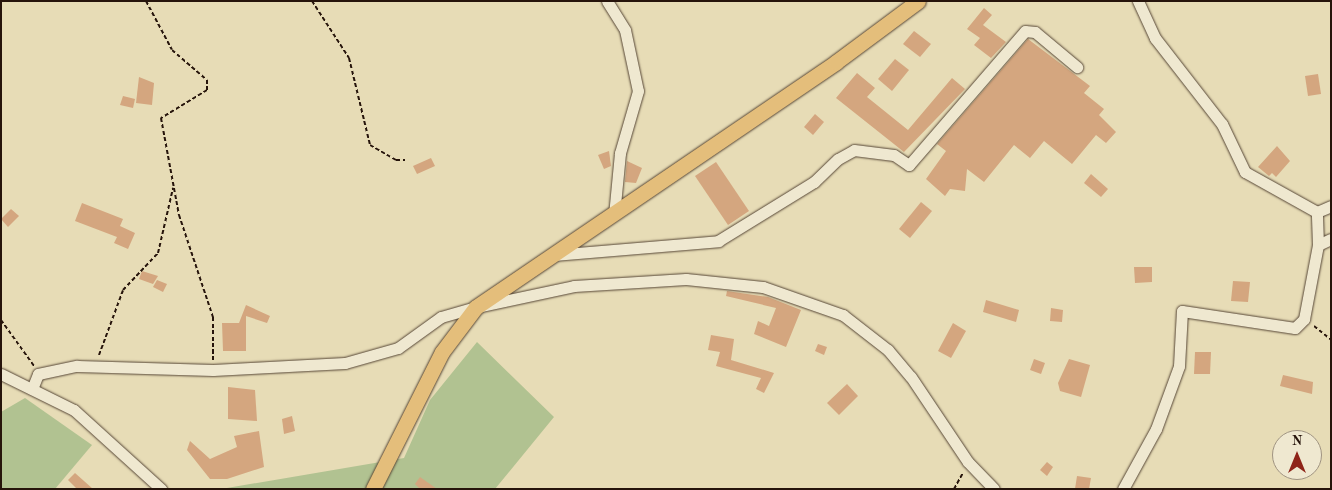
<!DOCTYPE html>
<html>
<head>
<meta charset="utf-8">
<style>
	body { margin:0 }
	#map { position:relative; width:1332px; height:490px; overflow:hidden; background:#e7dcb6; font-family:"Old Standard TT",serif }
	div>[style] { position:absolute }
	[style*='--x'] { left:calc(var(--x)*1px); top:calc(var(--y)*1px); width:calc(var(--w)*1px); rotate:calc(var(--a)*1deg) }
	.green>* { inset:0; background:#b1c291 }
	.building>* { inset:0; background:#d4a67f }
	.path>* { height:2px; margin-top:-1px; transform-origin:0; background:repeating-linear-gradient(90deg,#26140b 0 4px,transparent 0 6.5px) }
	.roads { filter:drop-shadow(0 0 1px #564636) drop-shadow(0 0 1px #564636) }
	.minor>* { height:11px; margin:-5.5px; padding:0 5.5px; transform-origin:5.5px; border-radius:5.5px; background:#efe8d0 }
	.major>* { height:15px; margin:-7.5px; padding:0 7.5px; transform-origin:7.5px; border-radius:7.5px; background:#e4be7b }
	span { translate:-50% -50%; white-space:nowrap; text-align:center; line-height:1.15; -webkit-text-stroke:5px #efe8d0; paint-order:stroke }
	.frame { position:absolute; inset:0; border:2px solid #26140b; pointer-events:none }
	.north { position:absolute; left:1272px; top:430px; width:50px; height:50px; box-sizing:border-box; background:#efe8d0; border:1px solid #9f9381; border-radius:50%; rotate:0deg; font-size:14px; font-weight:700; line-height:20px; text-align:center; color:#26140b }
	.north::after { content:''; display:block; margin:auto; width:18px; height:22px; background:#8f2418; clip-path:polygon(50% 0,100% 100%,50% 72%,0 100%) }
</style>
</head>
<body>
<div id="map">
	<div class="green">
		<i style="clip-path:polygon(477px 342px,554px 417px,495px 489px,221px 489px,404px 458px,430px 400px)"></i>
		<i style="clip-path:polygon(25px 398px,92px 445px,55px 489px,1px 489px,1px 412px)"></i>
	</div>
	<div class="building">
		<i style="clip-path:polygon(984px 8px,992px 15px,983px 25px,1006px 42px,991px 58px,974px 45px,980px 38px,967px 29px)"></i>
		<i style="clip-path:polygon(914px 31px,931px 44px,920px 57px,903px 44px)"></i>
		<i style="clip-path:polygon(1028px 39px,1090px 86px,1084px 93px,1104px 109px,1099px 115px,1116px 132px,1106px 143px,1096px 135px,1072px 164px,1044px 141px,1030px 158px,1014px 145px,984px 182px,967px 169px,965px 191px,950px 189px,945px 196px,926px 179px,946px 151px,937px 144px)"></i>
		<i style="clip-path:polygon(895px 59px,909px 70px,892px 91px,878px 79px)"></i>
		<i style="clip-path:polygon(857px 73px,875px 88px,867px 97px,908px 130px,952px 78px,965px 89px,904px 152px,836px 98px)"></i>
		<i style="clip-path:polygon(1318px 74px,1321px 94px,1308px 96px,1305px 76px)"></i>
		<i style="clip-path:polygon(139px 77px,154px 83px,152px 105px,136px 103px)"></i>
		<i style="clip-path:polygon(123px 96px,135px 99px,133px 108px,120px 105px)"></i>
		<i style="clip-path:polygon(815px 114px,824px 122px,813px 135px,804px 127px)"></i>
		<i style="clip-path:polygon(1277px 146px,1290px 161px,1276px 177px,1272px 173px,1269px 176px,1258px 167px)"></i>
		<i style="clip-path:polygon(609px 151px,611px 166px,604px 169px,598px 155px)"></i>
		<i style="clip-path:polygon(431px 158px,435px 166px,417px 174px,413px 166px)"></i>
		<i style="clip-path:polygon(627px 161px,642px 168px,636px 183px,625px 182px)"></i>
		<i style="clip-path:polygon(716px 162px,749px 211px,728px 225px,695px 176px)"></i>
		<i style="clip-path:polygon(1091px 174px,1108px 189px,1101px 197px,1084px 183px)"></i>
		<i style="clip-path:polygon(921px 202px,932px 211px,910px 238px,899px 229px)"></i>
		<i style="clip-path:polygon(82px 203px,123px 219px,120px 226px,135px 233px,128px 249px,114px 243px,117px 237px,75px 221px)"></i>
		<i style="clip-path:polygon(11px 209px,19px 216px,8px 227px,1px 219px)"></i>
		<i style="clip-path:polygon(1134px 267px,1152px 267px,1152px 282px,1135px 283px)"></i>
		<i style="clip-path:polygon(142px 271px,158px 276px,153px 284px,139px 279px)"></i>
		<i style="clip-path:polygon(157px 280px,167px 284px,163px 292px,153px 287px)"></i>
		<i style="clip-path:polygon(1233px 281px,1250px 282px,1248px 302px,1231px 301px)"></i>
		<i style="clip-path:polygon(727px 291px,768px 297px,801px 310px,786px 347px,754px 334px,758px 321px,769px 326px,776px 308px,726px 296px)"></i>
		<i style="clip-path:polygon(986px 300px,1019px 310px,1016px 322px,983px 312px)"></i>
		<i style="clip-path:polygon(246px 305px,270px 316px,267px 323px,246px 316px,246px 351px,223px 351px,222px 323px,239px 323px)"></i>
		<i style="clip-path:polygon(1051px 308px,1063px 310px,1062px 322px,1050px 321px)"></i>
		<i style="clip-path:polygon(953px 323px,966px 331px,951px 358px,938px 351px)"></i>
		<i style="clip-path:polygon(711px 335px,734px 339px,731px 360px,774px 373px,764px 393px,756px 389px,761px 378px,716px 366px,720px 352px,708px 350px)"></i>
		<i style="clip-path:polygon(818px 344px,827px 347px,824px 355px,815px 351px)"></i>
		<i style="clip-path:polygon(1195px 352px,1211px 352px,1210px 374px,1194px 374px)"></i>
		<i style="clip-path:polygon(1034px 359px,1045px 363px,1041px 374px,1030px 370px)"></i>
		<i style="clip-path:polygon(1069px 359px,1090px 365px,1081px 397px,1060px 391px,1058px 383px)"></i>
		<i style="clip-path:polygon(1283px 375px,1313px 382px,1312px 394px,1280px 386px)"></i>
		<i style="clip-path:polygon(847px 384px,858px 396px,839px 415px,827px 403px)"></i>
		<i style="clip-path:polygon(228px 387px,255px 390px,257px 421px,228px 419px)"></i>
		<i style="clip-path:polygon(292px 416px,295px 431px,284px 434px,282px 419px)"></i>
		<i style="clip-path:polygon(259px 431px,264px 467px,227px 479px,210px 479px,187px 450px,190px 441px,210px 459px,237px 447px,234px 436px)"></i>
		<i style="clip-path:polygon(1047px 462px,1053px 467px,1047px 476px,1040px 470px)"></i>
		<i style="clip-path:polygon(75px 473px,93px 489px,77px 489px,68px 480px)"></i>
		<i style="clip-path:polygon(1077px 476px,1091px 478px,1089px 489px,1075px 489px)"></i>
		<i style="clip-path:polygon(420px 477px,437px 489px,420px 489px,415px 484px)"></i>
	</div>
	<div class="path">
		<i style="--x:146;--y:1;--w:55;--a:62"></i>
		<i style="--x:172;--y:50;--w:46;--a:40.6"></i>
		<i style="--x:207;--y:80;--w:10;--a:90"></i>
		<i style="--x:207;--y:90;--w:54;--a:148.7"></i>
		<i style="--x:161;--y:118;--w:99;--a:79.5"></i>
		<i style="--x:179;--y:215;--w:108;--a:71.6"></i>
		<i style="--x:213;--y:317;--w:43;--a:90"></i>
		<i style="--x:312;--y:1;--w:68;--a:57"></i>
		<i style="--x:349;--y:58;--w:89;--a:76.4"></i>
		<i style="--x:370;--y:145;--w:30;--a:30"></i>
		<i style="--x:396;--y:160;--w:9;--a:0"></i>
		<i style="--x:1;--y:320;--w:57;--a:54.3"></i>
		<i style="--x:1314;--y:326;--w:22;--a:39"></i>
		<i style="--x:99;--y:355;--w:69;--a:-69.7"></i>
		<i style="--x:123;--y:290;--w:51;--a:-46.6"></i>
		<i style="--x:158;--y:253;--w:67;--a:-77"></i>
		<i style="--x:954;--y:489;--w:18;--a:-61"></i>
	</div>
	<div class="roads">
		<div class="minor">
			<i style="--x:607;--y:1;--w:34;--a:58"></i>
			<i style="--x:625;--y:30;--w:62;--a:78"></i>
			<i style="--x:638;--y:91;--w:65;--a:106.2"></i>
			<i style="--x:620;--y:153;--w:62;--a:95.5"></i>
			<i style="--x:1138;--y:1;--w:41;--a:65.3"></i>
			<i style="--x:1155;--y:38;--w:109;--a:52.1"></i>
			<i style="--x:1222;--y:124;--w:53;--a:64.4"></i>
			<i style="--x:1245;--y:172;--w:82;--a:29.1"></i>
			<i style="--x:1318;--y:245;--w:33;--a:-92"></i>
			<i style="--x:1317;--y:212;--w:15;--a:-23"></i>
			<i style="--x:553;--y:255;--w:166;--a:-4.8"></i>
			<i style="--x:718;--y:241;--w:113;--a:-31.6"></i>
			<i style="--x:814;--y:182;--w:33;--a:-44"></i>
			<i style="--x:838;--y:159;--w:18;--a:-29"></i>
			<i style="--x:854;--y:150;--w:40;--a:7.1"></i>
			<i style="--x:894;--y:155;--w:18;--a:34"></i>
			<i style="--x:909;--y:165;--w:177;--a:-49.1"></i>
			<i style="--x:1025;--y:31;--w:10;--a:6"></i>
			<i style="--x:1035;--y:32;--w:55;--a:39.8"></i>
			<i style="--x:1;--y:374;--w:81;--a:26.3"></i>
			<i style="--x:74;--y:410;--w:118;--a:42.2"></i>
			<i style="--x:32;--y:389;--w:16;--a:-68"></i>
			<i style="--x:38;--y:374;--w:40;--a:-12"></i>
			<i style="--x:77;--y:366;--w:136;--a:1.7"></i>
			<i style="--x:213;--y:370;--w:132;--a:-3"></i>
			<i style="--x:345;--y:363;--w:55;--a:-15.8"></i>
			<i style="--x:398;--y:348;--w:53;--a:-35.8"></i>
			<i style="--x:441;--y:317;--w:36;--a:-16"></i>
			<i style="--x:476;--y:307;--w:100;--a:-12.1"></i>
			<i style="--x:574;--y:286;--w:112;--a:-3.6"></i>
			<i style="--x:686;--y:279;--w:77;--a:5.9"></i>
			<i style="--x:763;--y:287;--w:85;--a:19.3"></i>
			<i style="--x:843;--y:315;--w:57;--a:37.9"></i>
			<i style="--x:888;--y:350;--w:35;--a:50"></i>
			<i style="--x:911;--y:377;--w:102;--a:56.2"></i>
			<i style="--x:968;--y:462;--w:37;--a:46"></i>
			<i style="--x:1123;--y:489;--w:68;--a:-61.2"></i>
			<i style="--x:1156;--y:429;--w:67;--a:-69.9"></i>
			<i style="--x:1179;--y:366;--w:55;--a:-86.9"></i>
			<i style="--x:1182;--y:311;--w:114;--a:8.6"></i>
			<i style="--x:1295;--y:328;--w:13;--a:-45"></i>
			<i style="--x:1304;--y:319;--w:75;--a:-79.3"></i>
			<i style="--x:1318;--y:245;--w:14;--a:-25"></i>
		</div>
		<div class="major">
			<i style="--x:373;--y:489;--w:153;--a:-63.3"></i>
			<i style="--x:442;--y:352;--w:56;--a:-52.9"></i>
			<i style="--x:476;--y:307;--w:435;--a:-34.2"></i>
			<i style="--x:836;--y:62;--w:102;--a:-36.6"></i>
		</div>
	</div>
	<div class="frame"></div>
	<div class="north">N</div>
</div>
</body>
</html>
